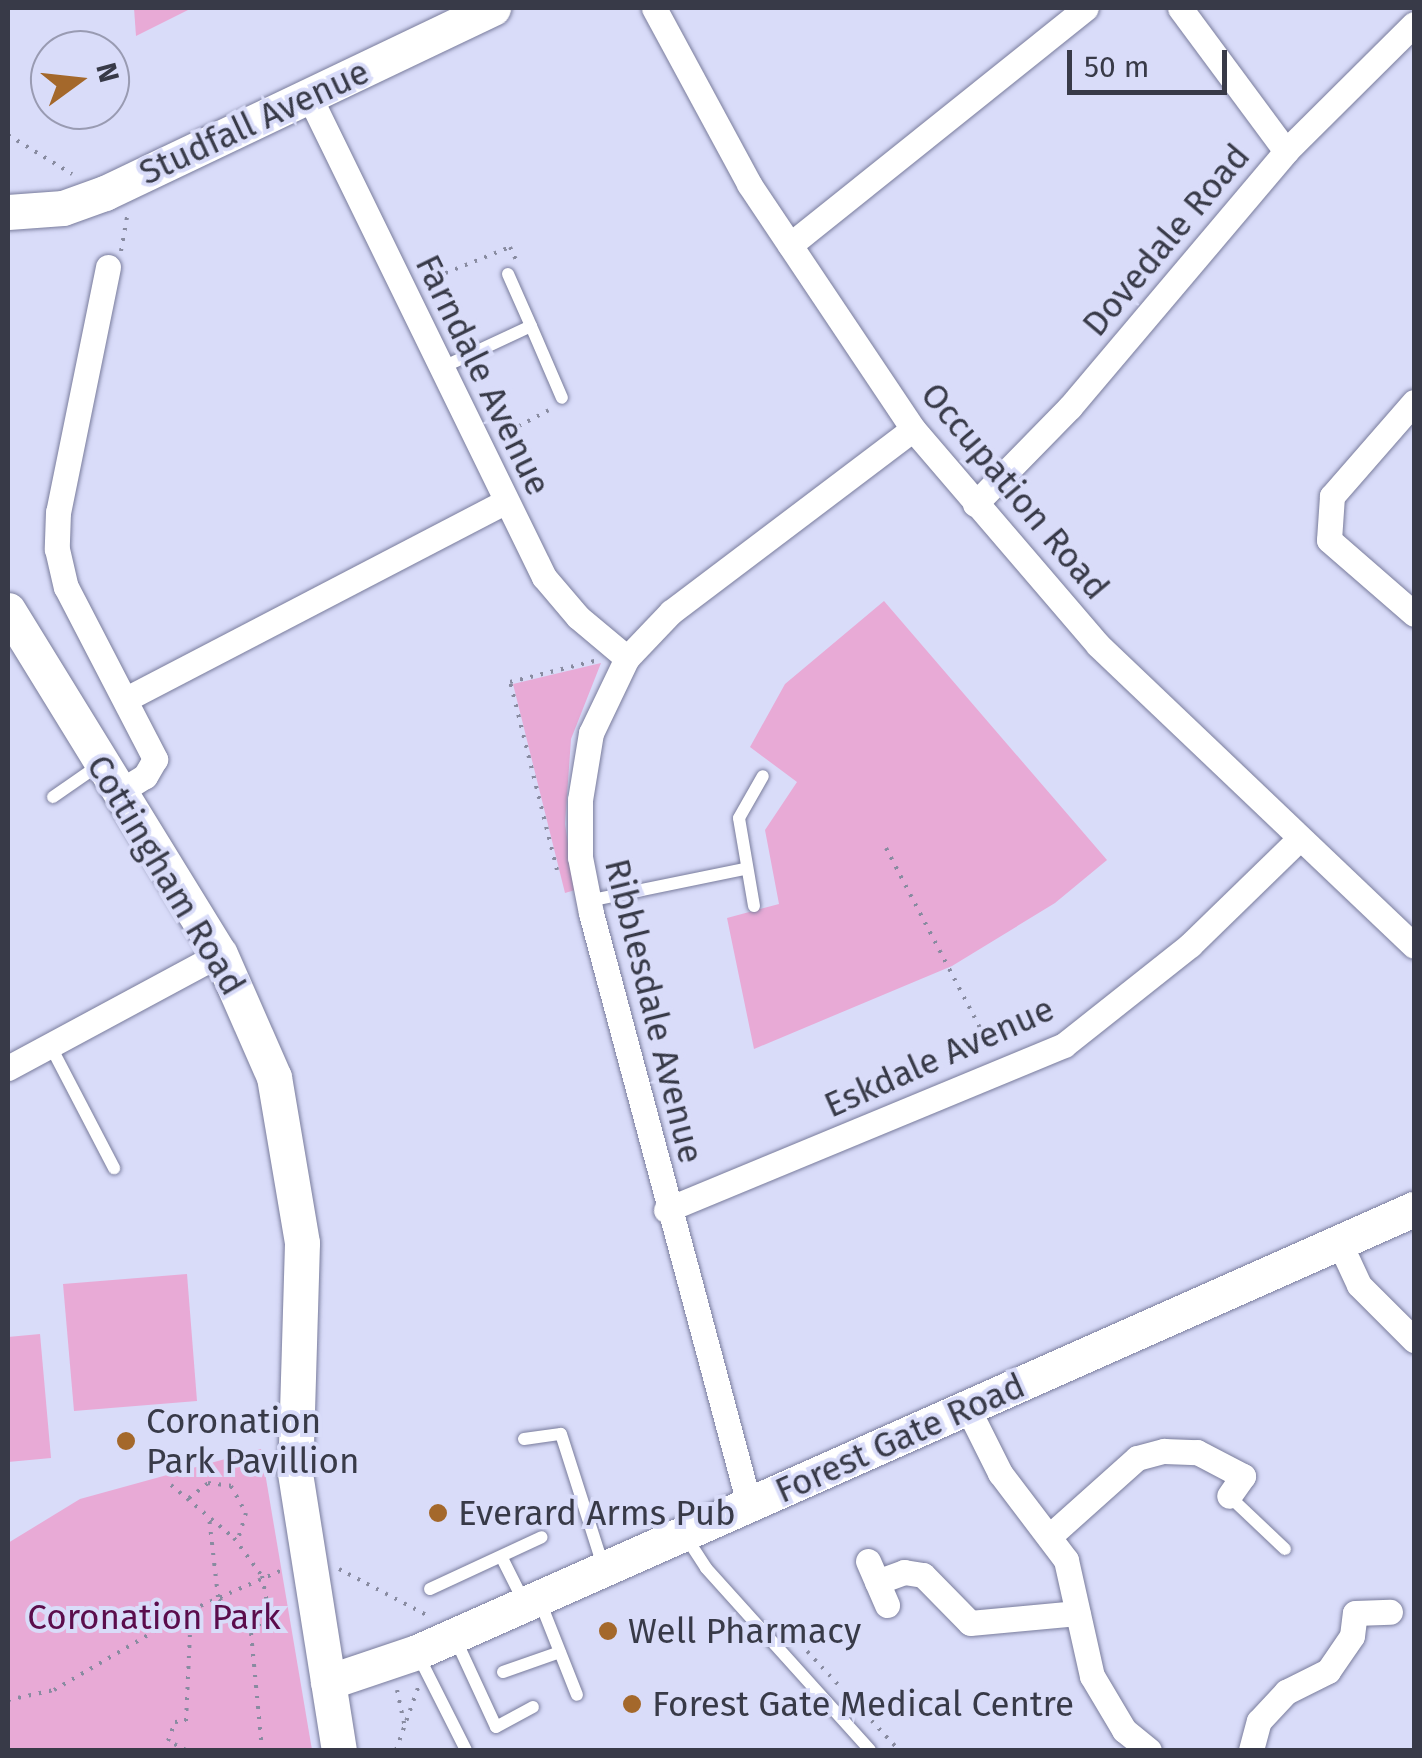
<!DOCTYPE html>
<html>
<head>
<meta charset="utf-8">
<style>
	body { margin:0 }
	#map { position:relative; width:1422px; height:1758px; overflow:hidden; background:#d9dcf9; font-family:"Fira Sans",sans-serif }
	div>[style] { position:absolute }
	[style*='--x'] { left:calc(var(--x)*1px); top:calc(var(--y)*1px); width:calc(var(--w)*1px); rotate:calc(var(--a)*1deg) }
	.green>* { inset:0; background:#e8aad6 }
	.path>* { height:4px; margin-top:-2px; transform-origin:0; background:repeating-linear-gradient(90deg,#888ba0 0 2.5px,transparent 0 10.5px) }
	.roads { filter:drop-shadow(0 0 2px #797c9c) drop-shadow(0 0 2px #797c9c) }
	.lane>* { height:12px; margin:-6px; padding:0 6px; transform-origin:6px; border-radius:6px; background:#fff }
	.street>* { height:25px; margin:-12.5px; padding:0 12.5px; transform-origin:12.5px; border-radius:12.5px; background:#fff }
	.secondary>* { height:35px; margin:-17.5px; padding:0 17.5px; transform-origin:17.5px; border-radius:17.5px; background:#fff }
	.dots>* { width:28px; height:28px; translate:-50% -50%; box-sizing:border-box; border:5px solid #d9dcf9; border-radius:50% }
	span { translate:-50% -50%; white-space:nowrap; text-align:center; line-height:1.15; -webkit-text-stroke:8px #d9dcf9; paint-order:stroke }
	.street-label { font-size:35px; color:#383a48 }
	.poi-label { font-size:35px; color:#383a48 }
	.left { translate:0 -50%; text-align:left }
	.park-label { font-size:35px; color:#5b0d4c }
	.frame { position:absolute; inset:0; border:10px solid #383a48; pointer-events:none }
	.north { position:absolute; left:30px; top:30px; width:100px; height:100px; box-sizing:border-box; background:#d9dcf9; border:2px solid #999bb2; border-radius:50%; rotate:75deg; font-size:28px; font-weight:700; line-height:40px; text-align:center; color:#383a48 }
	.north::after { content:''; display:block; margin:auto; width:35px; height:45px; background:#a4682b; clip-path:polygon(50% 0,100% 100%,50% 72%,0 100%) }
	.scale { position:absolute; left:1067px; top:50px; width:160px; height:45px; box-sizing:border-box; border:5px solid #383a48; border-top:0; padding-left:12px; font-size:30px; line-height:35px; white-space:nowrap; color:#383a48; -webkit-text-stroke:8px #d9dcf9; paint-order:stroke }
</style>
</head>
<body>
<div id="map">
	<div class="green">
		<i style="clip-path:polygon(134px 8px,192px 8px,136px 36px)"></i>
		<i style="clip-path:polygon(884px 601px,1107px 860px,1055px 903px,952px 966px,754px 1049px,727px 918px,779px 904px,765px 830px,797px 782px,750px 747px,785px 684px)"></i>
		<i style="clip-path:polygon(601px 663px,571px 739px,565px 824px,575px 890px,565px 893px,513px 684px)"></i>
		<i style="clip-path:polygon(187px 1274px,197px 1401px,74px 1411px,63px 1284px)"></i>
		<i style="clip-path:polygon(40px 1334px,51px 1458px,8px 1462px,8px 1337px)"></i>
		<i style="clip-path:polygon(261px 1449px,312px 1750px,8px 1750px,8px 1543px,80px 1499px)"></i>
	</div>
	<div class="path">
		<i style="--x:8;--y:135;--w:75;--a:31.4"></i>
		<i style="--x:121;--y:251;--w:36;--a:-80"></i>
		<i style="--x:426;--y:281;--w:91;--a:-22"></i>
		<i style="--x:510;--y:247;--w:14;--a:65"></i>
		<i style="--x:500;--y:436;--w:55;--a:-28"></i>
		<i style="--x:886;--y:848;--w:227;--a:62.4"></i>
		<i style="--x:557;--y:870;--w:194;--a:-104"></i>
		<i style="--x:510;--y:682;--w:87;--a:-14"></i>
		<i style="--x:171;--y:1485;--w:82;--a:40.1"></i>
		<i style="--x:234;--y:1538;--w:47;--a:53.6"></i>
		<i style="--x:262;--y:1576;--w:48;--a:79.2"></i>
		<i style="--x:271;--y:1623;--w:31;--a:174"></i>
		<i style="--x:240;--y:1626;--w:36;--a:-127"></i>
		<i style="--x:218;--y:1597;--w:81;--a:-96.4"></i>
		<i style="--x:189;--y:1498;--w:24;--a:-38"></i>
		<i style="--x:208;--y:1483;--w:23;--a:7"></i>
		<i style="--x:231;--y:1486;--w:31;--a:61"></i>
		<i style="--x:246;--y:1513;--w:30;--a:107"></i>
		<i style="--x:339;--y:1569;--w:101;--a:27.8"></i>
		<i style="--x:251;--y:1633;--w:118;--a:84.6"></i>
		<i style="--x:793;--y:1636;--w:156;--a:47.1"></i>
		<i style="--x:397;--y:1690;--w:39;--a:78"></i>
		<i style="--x:8;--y:1700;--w:47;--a:-12.3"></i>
		<i style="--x:54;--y:1690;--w:159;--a:-30.3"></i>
		<i style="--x:191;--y:1610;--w:99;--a:-23.7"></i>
		<i style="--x:186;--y:1750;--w:20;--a:-153"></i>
		<i style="--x:168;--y:1741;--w:20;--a:-70"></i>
		<i style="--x:175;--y:1722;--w:11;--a:-5"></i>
		<i style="--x:186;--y:1721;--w:111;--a:-87.4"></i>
		<i style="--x:396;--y:1750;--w:66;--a:-70.5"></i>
	</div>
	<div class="roads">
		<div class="lane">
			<i style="--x:508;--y:274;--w:57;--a:66.1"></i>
			<i style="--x:441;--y:368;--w:99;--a:-25"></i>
			<i style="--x:531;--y:326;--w:78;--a:66.7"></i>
			<i style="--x:53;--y:797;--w:56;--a:-34.8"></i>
			<i style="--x:588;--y:901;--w:159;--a:-11.6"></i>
			<i style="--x:754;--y:906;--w:89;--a:-99.7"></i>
			<i style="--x:739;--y:818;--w:48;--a:-60.3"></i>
			<i style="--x:50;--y:1045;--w:139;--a:62.5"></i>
			<i style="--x:524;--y:1439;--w:37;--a:-8"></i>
			<i style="--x:561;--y:1434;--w:139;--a:72.3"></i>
			<i style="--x:1229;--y:1496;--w:77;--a:43.4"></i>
			<i style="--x:686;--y:1537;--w:37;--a:57"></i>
			<i style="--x:706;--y:1568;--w:245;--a:48"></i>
			<i style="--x:502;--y:1558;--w:47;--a:63.4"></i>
			<i style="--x:430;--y:1589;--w:123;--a:-24.9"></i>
			<i style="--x:539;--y:1599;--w:103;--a:68.4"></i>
			<i style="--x:454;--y:1636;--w:100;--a:65.2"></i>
			<i style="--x:496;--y:1727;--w:42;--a:-28.4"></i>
			<i style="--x:418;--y:1655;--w:106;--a:63.2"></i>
			<i style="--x:503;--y:1672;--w:60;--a:-19.3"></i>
		</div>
		<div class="street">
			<i style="--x:654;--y:8;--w:200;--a:61.6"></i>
			<i style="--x:749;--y:184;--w:295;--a:56.2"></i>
			<i style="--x:913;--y:429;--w:284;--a:49.4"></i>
			<i style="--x:1098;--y:645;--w:436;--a:43.6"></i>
			<i style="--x:1180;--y:8;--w:178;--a:53.5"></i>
			<i style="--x:310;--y:98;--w:533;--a:63.96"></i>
			<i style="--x:544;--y:577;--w:52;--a:49.6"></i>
			<i style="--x:578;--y:617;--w:64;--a:39.9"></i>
			<i style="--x:790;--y:245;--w:379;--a:-38.7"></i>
			<i style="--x:108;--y:267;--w:250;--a:101.5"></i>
			<i style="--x:58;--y:512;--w:37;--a:92"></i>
			<i style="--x:57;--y:549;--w:39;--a:77"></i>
			<i style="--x:66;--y:587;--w:194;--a:62.6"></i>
			<i style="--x:155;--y:759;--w:20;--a:120"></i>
			<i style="--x:145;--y:776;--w:32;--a:148"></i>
			<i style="--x:1414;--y:402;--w:125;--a:131.1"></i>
			<i style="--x:1332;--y:496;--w:44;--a:93.9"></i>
			<i style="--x:1329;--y:540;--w:113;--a:41"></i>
			<i style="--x:975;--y:504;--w:136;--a:-45.6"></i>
			<i style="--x:1070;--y:407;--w:335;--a:-49.8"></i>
			<i style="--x:1286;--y:151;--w:180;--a:-44.8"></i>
			<i style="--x:128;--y:698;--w:425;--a:-27.5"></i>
			<i style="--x:8;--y:1068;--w:241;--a:-28.3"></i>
			<i style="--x:666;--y:1210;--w:431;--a:-22.5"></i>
			<i style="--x:1064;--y:1045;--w:161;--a:-38.4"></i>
			<i style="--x:1190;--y:945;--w:153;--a:-44.2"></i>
			<i style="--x:1340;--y:1244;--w:45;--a:65.1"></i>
			<i style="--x:1359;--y:1285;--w:78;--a:45"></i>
			<i style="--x:968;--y:1409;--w:72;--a:63.4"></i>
			<i style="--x:1000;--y:1473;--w:109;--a:52.8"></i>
			<i style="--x:1066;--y:1560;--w:119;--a:77.4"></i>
			<i style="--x:1092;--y:1676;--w:63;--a:59.3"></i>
			<i style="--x:1124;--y:1730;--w:32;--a:39"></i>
			<i style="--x:749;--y:1504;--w:612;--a:-104.97"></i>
			<i style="--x:591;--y:913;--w:57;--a:-101.1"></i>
			<i style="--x:580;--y:857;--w:57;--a:-90"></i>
			<i style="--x:580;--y:800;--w:68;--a:-80.7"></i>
			<i style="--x:591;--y:733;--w:83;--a:-64.4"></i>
			<i style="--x:627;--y:658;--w:64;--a:-46.3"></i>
			<i style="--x:671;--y:612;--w:303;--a:-37.1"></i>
			<i style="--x:1052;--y:1534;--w:114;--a:-41.8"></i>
			<i style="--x:1137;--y:1458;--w:28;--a:-15"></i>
			<i style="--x:1164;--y:1451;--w:33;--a:2"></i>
			<i style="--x:1197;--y:1452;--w:52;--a:27.6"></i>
			<i style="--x:1243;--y:1476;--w:24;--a:125"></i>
			<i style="--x:868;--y:1561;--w:48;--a:66.6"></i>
			<i style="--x:877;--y:1582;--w:29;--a:-20"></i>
			<i style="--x:904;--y:1572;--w:19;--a:9"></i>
			<i style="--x:923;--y:1575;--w:67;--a:45.6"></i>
			<i style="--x:970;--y:1623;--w:108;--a:-5.3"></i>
			<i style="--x:1251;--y:1750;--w:30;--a:-75"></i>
			<i style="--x:1259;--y:1721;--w:40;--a:-47"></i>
			<i style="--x:1286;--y:1692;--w:47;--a:-26.6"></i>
			<i style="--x:1328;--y:1671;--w:42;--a:-55.6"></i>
			<i style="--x:1352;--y:1636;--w:23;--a:-83"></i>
			<i style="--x:1355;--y:1613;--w:35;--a:-2"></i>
		</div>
		<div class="secondary">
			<i style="--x:8;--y:212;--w:55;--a:-4.2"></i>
			<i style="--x:63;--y:208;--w:45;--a:-19.7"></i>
			<i style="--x:105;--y:193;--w:430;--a:-25.5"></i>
			<i style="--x:8;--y:610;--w:404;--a:58.4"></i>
			<i style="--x:220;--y:954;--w:134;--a:66.3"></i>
			<i style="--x:274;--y:1077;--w:168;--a:80.4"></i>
			<i style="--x:302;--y:1243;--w:230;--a:91.7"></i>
			<i style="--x:295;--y:1473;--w:280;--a:81"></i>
			<i style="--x:328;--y:1682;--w:94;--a:-18.6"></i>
			<i style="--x:417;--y:1652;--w:1091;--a:-23.96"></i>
		</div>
	</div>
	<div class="dots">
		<i style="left:126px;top:1441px;background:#a4682b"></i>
		<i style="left:438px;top:1513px;background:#a4682b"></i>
		<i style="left:608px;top:1631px;background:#a4682b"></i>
		<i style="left:632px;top:1704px;background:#a4682b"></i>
	</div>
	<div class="street-label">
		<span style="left:254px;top:122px;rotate:-25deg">Studfall Avenue</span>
		<span style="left:1166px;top:240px;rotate:-50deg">Dovedale Road</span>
		<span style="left:483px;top:375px;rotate:64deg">Farndale Avenue</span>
		<span style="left:1015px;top:491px;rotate:50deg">Occupation Road</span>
		<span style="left:166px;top:875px;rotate:59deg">Cottingham Road</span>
		<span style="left:654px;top:1011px;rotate:76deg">Ribblesdale Avenue</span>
		<span style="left:939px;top:1057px;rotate:-24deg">Eskdale Avenue</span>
		<span style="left:900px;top:1438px;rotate:-24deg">Forest Gate Road</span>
	</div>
	<div class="poi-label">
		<span class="left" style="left:146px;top:1441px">Coronation<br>Park Pavillion</span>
		<span class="left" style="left:458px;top:1513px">Everard Arms Pub</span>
		<span class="left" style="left:628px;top:1631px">Well Pharmacy</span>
		<span class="left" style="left:652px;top:1704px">Forest Gate Medical Centre</span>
	</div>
	<div class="park-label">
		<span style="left:154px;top:1617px">Coronation Park</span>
	</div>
	<div class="frame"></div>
	<div class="north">N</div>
	<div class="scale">50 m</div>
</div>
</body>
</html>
